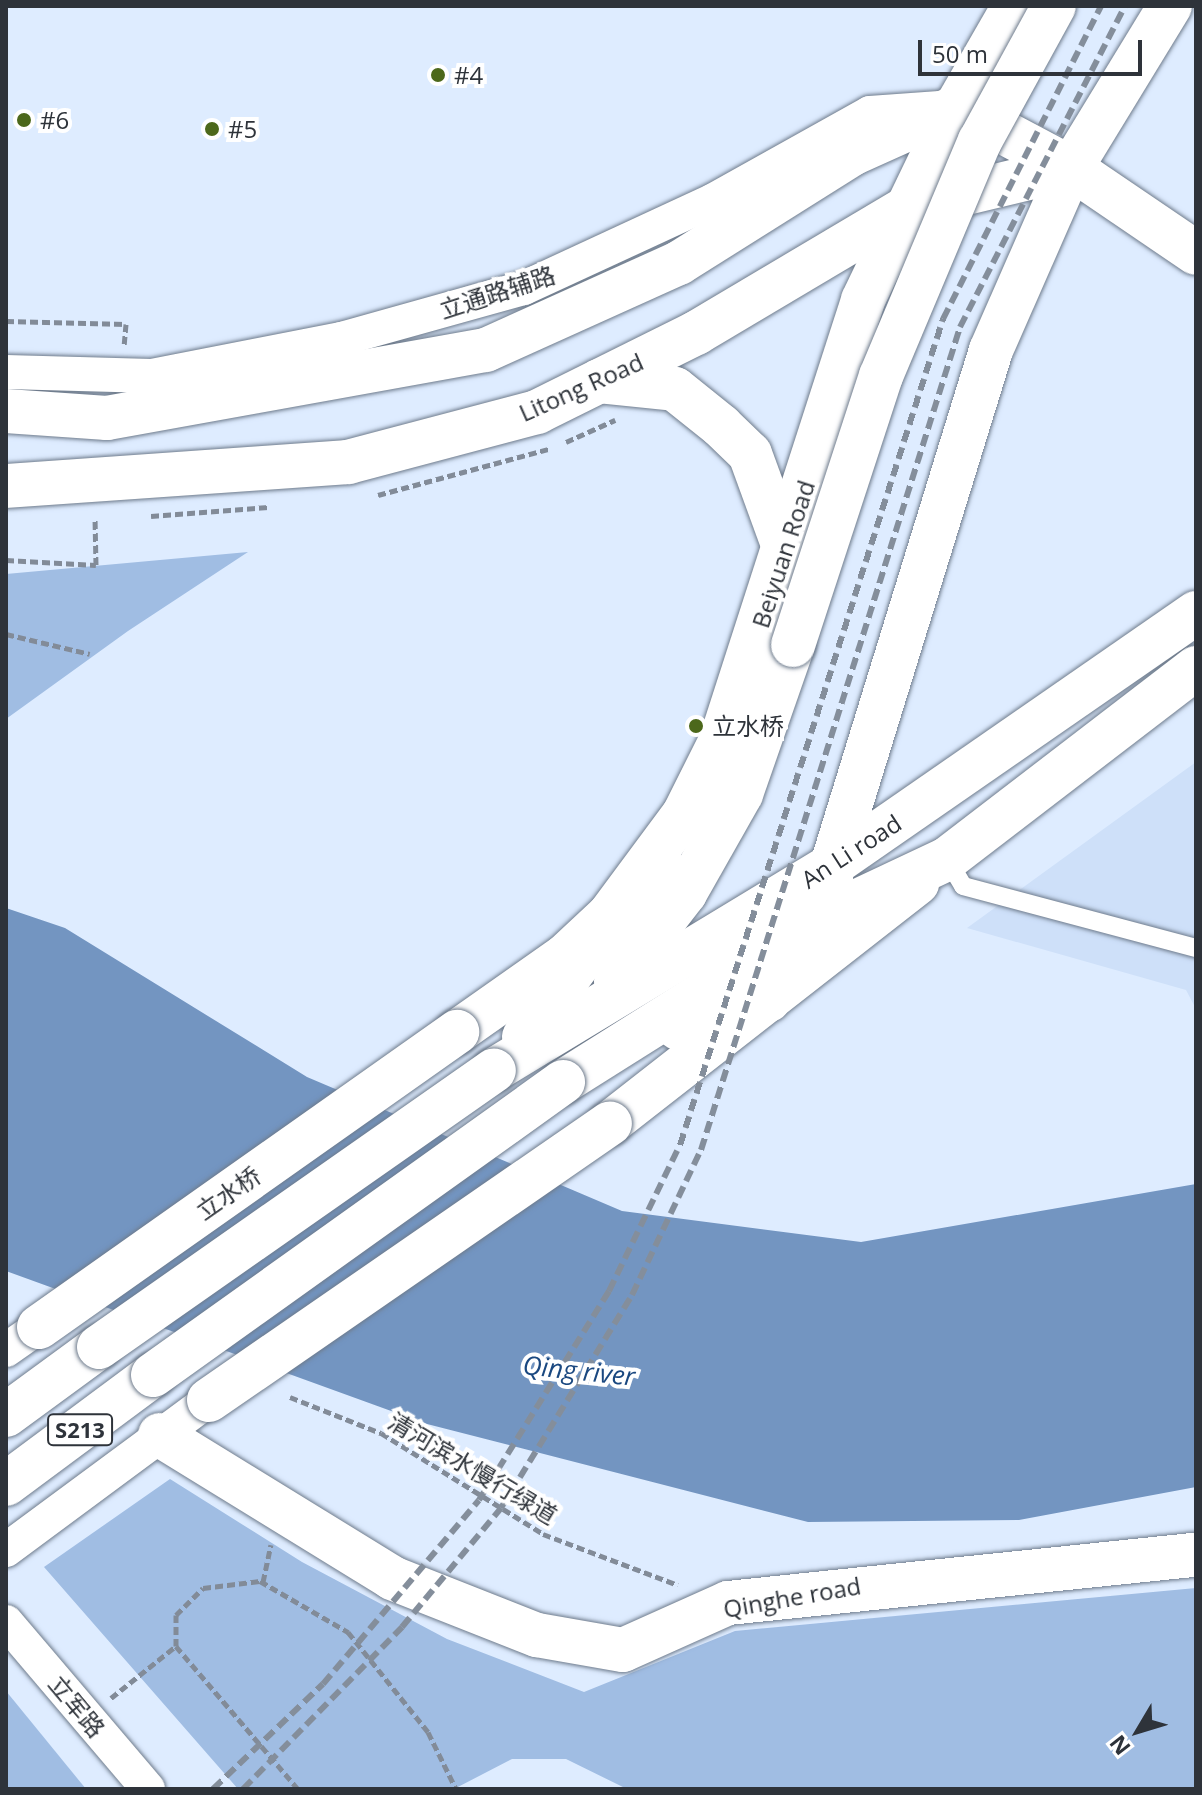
<!DOCTYPE html>
<html>
<head>
<meta charset="utf-8">
<style>
	body { margin:0 }
	#map { position:relative; width:1202px; height:1795px; overflow:hidden; background:#deecff; font-family:"Open Sans","Noto Sans SC",sans-serif }
	div>[style] { position:absolute }
	[style*='--x'] { left:calc(var(--x)*1px); top:calc(var(--y)*1px); width:calc(var(--w)*1px); rotate:calc(var(--a)*1deg) }
	.built>* { inset:0; background:#cee0f9 }
	.green>* { inset:0; background:#a0bde3 }
	.water>* { inset:0; background:#7395c1 }
	.path>* { height:5px; margin-top:-2.5px; transform-origin:0; background:repeating-linear-gradient(90deg,#828b98 0 8px,transparent 0 12px) }
	.roads { filter:drop-shadow(0 0 2px #6e7b8c) drop-shadow(0 0 2px #6e7b8c) }
	.lane>* { height:18px; margin:-9px; padding:0 9px; transform-origin:9px; border-radius:9px; background:#fff }
	.street>* { height:34px; margin:-17px; padding:0 17px; transform-origin:17px; border-radius:17px; background:#fff }
	.secondary>* { height:44px; margin:-22px; padding:0 22px; transform-origin:22px; border-radius:22px; background:#fff }
	.primary>* { height:44px; margin:-22px; padding:0 22px; transform-origin:22px; border-radius:22px; background:#fff }
	.rail>* { height:6px; margin-top:-3px; transform-origin:0; background:repeating-linear-gradient(90deg,#848e9b 0 12px,transparent 0 18px) }
	.bridges { filter:drop-shadow(0 0 2px #6e7b8c) drop-shadow(0 0 2px #6e7b8c) }
	.secondary-bridge>* { height:44px; margin:-22px; padding:0 22px; transform-origin:22px; border-radius:22px; background:#fff }
	.primary-bridge>* { height:44px; margin:-22px; padding:0 22px; transform-origin:22px; border-radius:22px; background:#fff }
	.dots>* { width:22px; height:22px; translate:-50% -50%; box-sizing:border-box; border:4px solid #fff; border-radius:50% }
	span { translate:-50% -50%; white-space:nowrap; text-align:center; line-height:1.15; -webkit-text-stroke:8px #fff; paint-order:stroke }
	.shield-label span { padding:2px 6px; background:#fff; border:2px solid; border-radius:6px; -webkit-text-stroke-width:0 }
	.shield-label { font-size:22px; color:#2e333a; font-weight:700 }
	.poi-label { font-size:24px; color:#2e333a }
	.left { translate:0 -50%; text-align:left }
	.street-label { font-size:24px; color:#2e333a }
	.water-label { font-size:26px; color:#1a4880; font-style:italic }
	.frame { position:absolute; inset:0; border:8px solid #2e333a; pointer-events:none }
	.north { position:absolute; left:1098px; top:1691px; width:80px; height:80px; -webkit-text-stroke:6px #fff; paint-order:stroke; rotate:232deg; font-size:22px; font-weight:700; line-height:32px; text-align:center; color:#2e333a }
	.north::after { content:''; display:block; margin:auto; width:28px; height:36px; background:#2e333a; clip-path:polygon(50% 0,100% 100%,50% 72%,0 100%) }
	.scale { position:absolute; left:918px; top:40px; width:224px; height:36px; box-sizing:border-box; border:4px solid #2e333a; border-top:0; padding-left:10px; font-size:24px; line-height:28px; white-space:nowrap; color:#2e333a; -webkit-text-stroke:6px #fff; paint-order:stroke }
</style>
</head>
<body>
<div id="map">
	<div class="built">
		<i style="clip-path:polygon(1196px 762px,1196px 1009px,1186px 990px,967px 928px)"></i>
	</div>
	<div class="green">
		<i style="clip-path:polygon(248px 552px,128px 631px,6px 719px,6px 574px)"></i>
		<i style="clip-path:polygon(170px 1479px,302px 1562px,447px 1639px,584px 1692px,735px 1631px,1196px 1588px,1196px 1788px,627px 1789px,566px 1759px,512px 1759px,454px 1789px,238px 1789px,44px 1567px)"></i>
		<i style="clip-path:polygon(6px 1691px,86px 1789px,6px 1789px)"></i>
	</div>
	<div class="water">
		<i style="clip-path:polygon(6px 908px,65px 928px,307px 1077px,622px 1211px,861px 1242px,1196px 1184px,1196px 1487px,1019px 1520px,808px 1522px,427px 1424px,6px 1271px)"></i>
	</div>
	<div class="path">
		<i style="--x:6;--y:321;--w:120;--a:1.4"></i>
		<i style="--x:126;--y:324;--w:23;--a:95"></i>
		<i style="--x:566;--y:442;--w:54;--a:-24.2"></i>
		<i style="--x:378;--y:495;--w:177;--a:-15.1"></i>
		<i style="--x:151;--y:516;--w:118;--a:-4.4"></i>
		<i style="--x:6;--y:560;--w:90;--a:3.2"></i>
		<i style="--x:96;--y:565;--w:46;--a:-91.2"></i>
		<i style="--x:6;--y:634;--w:86;--a:13.4"></i>
		<i style="--x:290;--y:1397;--w:98;--a:21.6"></i>
		<i style="--x:381;--y:1433;--w:191;--a:31.9"></i>
		<i style="--x:543;--y:1534;--w:144;--a:20.7"></i>
		<i style="--x:263;--y:1582;--w:38;--a:-78"></i>
		<i style="--x:111;--y:1698;--w:83;--a:-38.7"></i>
		<i style="--x:298;--y:1789;--w:188;--a:-130.5"></i>
		<i style="--x:176;--y:1646;--w:31;--a:-90"></i>
		<i style="--x:176;--y:1615;--w:38;--a:-45"></i>
		<i style="--x:203;--y:1588;--w:57;--a:-7"></i>
		<i style="--x:260;--y:1581;--w:102;--a:30.1"></i>
		<i style="--x:348;--y:1632;--w:128;--a:51.3"></i>
		<i style="--x:428;--y:1732;--w:64;--a:63.8"></i>
		<i style="--x:600;--y:1789;--w:5;--a:0"></i>
	</div>
	<div class="roads">
		<div class="lane">
			<i style="--x:947;--y:859;--w:31;--a:59"></i>
			<i style="--x:963;--y:886;--w:241;--a:14.9"></i>
		</div>
		<div class="street">
			<i style="--x:6;--y:372;--w:146;--a:1.6"></i>
			<i style="--x:152;--y:376;--w:193;--a:-11.1"></i>
			<i style="--x:341;--y:339;--w:190;--a:-15.6"></i>
			<i style="--x:524;--y:288;--w:207;--a:-24.8"></i>
			<i style="--x:712;--y:201;--w:181;--a:-29.1"></i>
			<i style="--x:870;--y:113;--w:70;--a:-4.1"></i>
			<i style="--x:6;--y:1350;--w:40;--a:-34.9"></i>
			<i style="--x:6;--y:1550;--w:252;--a:-36.5"></i>
			<i style="--x:6;--y:1622;--w:219;--a:49.6"></i>
		</div>
		<div class="secondary">
			<i style="--x:599;--y:381;--w:76;--a:6"></i>
			<i style="--x:675;--y:389;--w:59;--a:38.8"></i>
			<i style="--x:721;--y:426;--w:40;--a:44"></i>
			<i style="--x:750;--y:454;--w:102;--a:70"></i>
			<i style="--x:457;--y:1032;--w:132;--a:-35.1"></i>
			<i style="--x:565;--y:956;--w:60;--a:-43"></i>
			<i style="--x:609;--y:915;--w:126;--a:-53.4"></i>
			<i style="--x:684;--y:814;--w:83;--a:-63.4"></i>
			<i style="--x:721;--y:740;--w:462;--a:-72.1"></i>
			<i style="--x:863;--y:300;--w:214;--a:-64.3"></i>
			<i style="--x:956;--y:107;--w:116;--a:-60.1"></i>
			<i style="--x:610;--y:1123;--w:390;--a:-38"></i>
			<i style="--x:160;--y:1435;--w:273;--a:31.6"></i>
			<i style="--x:392;--y:1578;--w:156;--a:21.5"></i>
			<i style="--x:537;--y:1635;--w:87;--a:9.9"></i>
			<i style="--x:623;--y:1650;--w:115;--a:-24.1"></i>
			<i style="--x:728;--y:1603;--w:470;--a:-5.9"></i>
		</div>
		<div class="primary">
			<i style="--x:6;--y:411;--w:101;--a:4"></i>
			<i style="--x:107;--y:418;--w:385;--a:-10.2"></i>
			<i style="--x:486;--y:350;--w:212;--a:-24.3"></i>
			<i style="--x:679;--y:263;--w:204;--a:-32.2"></i>
			<i style="--x:852;--y:154;--w:114;--a:-24.3"></i>
			<i style="--x:956;--y:107;--w:130;--a:27.9"></i>
			<i style="--x:1071;--y:168;--w:151;--a:34.2"></i>
			<i style="--x:6;--y:486;--w:343;--a:-4"></i>
			<i style="--x:348;--y:462;--w:196;--a:-14.8"></i>
			<i style="--x:537;--y:412;--w:178;--a:-26.4"></i>
			<i style="--x:696;--y:333;--w:247;--a:-30.7"></i>
			<i style="--x:908;--y:207;--w:168;--a:-13.5"></i>
			<i style="--x:828;--y:915;--w:50;--a:-85.4"></i>
			<i style="--x:832;--y:865;--w:539;--a:-72.84"></i>
			<i style="--x:991;--y:350;--w:199;--a:-66.3"></i>
			<i style="--x:1071;--y:168;--w:190;--a:-58.6"></i>
			<i style="--x:616;--y:982;--w:113;--a:-52.2"></i>
			<i style="--x:685;--y:893;--w:114;--a:-60.5"></i>
			<i style="--x:741;--y:794;--w:158;--a:-70.8"></i>
			<i style="--x:678;--y:1028;--w:95;--a:-17.1"></i>
			<i style="--x:524;--y:1037;--w:226;--a:-53.3"></i>
			<i style="--x:494;--y:1070;--w:395;--a:-31.2"></i>
			<i style="--x:832;--y:865;--w:443;--a:-34.7"></i>
			<i style="--x:563;--y:1082;--w:313;--a:-32.2"></i>
			<i style="--x:828;--y:915;--w:132;--a:-25.2"></i>
			<i style="--x:947;--y:859;--w:314;--a:-37.5"></i>
			<i style="--x:6;--y:1415;--w:115;--a:-36.2"></i>
			<i style="--x:6;--y:1484;--w:183;--a:-36.6"></i>
		</div>
	</div>
	<div class="rail">
		<i style="--x:213;--y:1789;--w:152;--a:-43.7"></i>
		<i style="--x:323;--y:1684;--w:241;--a:-49.7"></i>
		<i style="--x:479;--y:1500;--w:246;--a:-58.1"></i>
		<i style="--x:609;--y:1291;--w:162;--a:-64.1"></i>
		<i style="--x:680;--y:1145;--w:867;--a:-72.34"></i>
		<i style="--x:943;--y:319;--w:351;--a:-63.2"></i>
		<i style="--x:243;--y:1789;--w:227;--a:-45.5"></i>
		<i style="--x:402;--y:1627;--w:155;--a:-50.2"></i>
		<i style="--x:501;--y:1508;--w:250;--a:-58.4"></i>
		<i style="--x:632;--y:1295;--w:161;--a:-64.6"></i>
		<i style="--x:701;--y:1150;--w:863;--a:-72.53"></i>
		<i style="--x:960;--y:327;--w:361;--a:-62.8"></i>
	</div>
	<div class="bridges">
		<div class="secondary-bridge">
			<i style="--x:39;--y:1327;--w:512;--a:-35.21"></i>
			<i style="--x:209;--y:1400;--w:487;--a:-34.6"></i>
		</div>
		<div class="primary-bridge">
			<i style="--x:793;--y:645;--w:283;--a:-71.9"></i>
			<i style="--x:881;--y:376;--w:255;--a:-67.2"></i>
			<i style="--x:980;--y:141;--w:154;--a:-61.3"></i>
			<i style="--x:99;--y:1347;--w:482;--a:-35"></i>
			<i style="--x:153;--y:1375;--w:504;--a:-35.55"></i>
		</div>
	</div>
	<div class="dots">
		<i style="left:438px;top:75px;background:#4c681b"></i>
		<i style="left:24px;top:120px;background:#4c681b"></i>
		<i style="left:212px;top:129px;background:#4c681b"></i>
		<i style="left:696px;top:726px;background:#4c681b"></i>
	</div>
	<div class="shield-label">
		<span style="left:80px;top:1430px">S213</span>
	</div>
	<div class="poi-label">
		<span class="left" style="left:454px;top:75px">#4</span>
		<span class="left" style="left:40px;top:120px">#6</span>
		<span class="left" style="left:228px;top:129px">#5</span>
		<span class="left" style="left:712px;top:726px">立水桥</span>
	</div>
	<div class="street-label">
		<span style="left:497px;top:292px;rotate:-18deg">立通路辅路</span>
		<span style="left:581px;top:387px;rotate:-24deg">Litong Road</span>
		<span style="left:783px;top:554px;rotate:-72deg">Beiyuan Road</span>
		<span style="left:851px;top:851px;rotate:-33deg">An Li road</span>
		<span style="left:228px;top:1193px;rotate:-35deg">立水桥</span>
		<span style="left:473px;top:1468px;rotate:31deg">清河滨水慢行绿道</span>
		<span style="left:792px;top:1597px;rotate:-10deg">Qinghe road</span>
		<span style="left:77px;top:1706px;rotate:50deg">立军路</span>
	</div>
	<div class="water-label">
		<span style="left:579px;top:1371px;rotate:6deg">Qing river</span>
	</div>
	<div class="frame"></div>
	<div class="north">N</div>
	<div class="scale">50 m</div>
</div>
</body>
</html>
